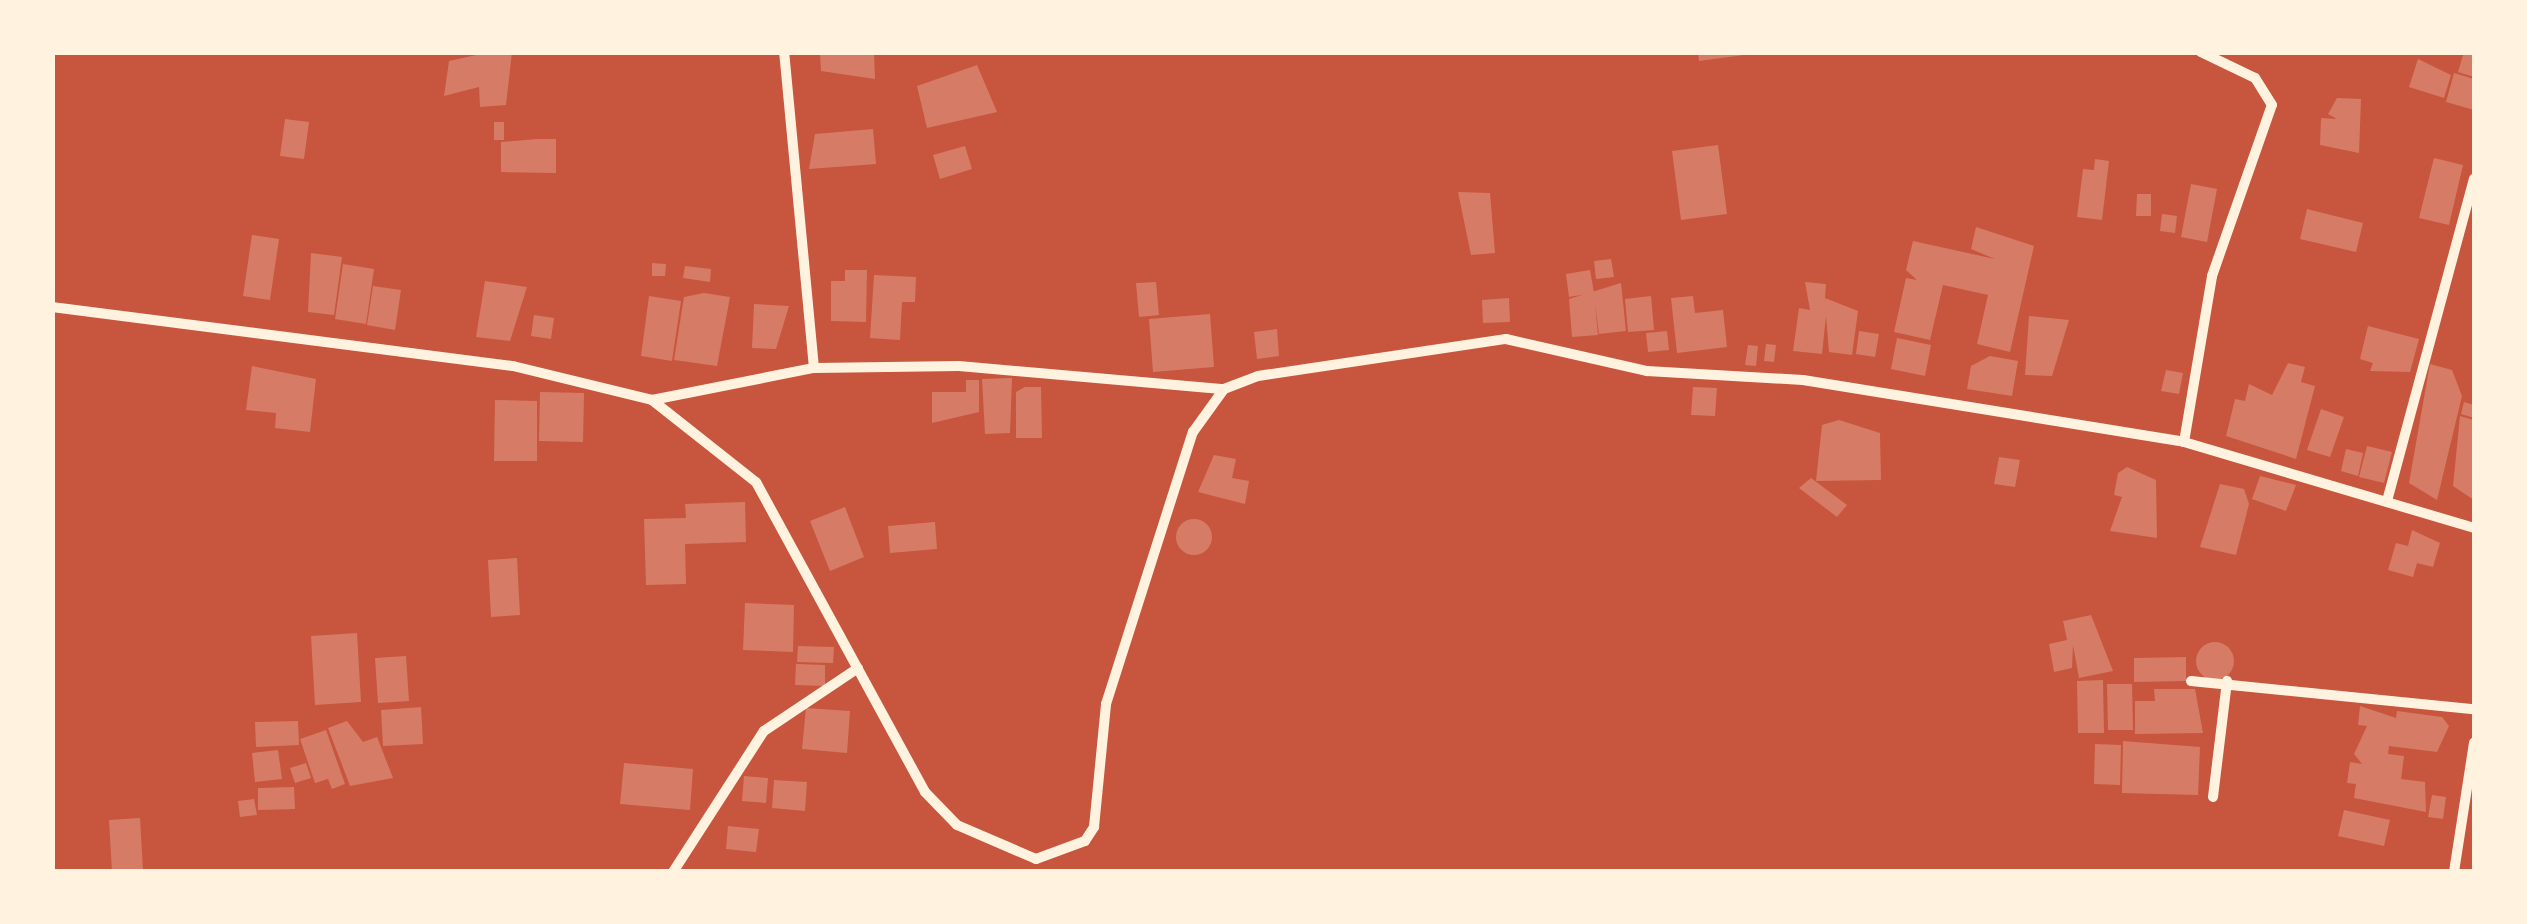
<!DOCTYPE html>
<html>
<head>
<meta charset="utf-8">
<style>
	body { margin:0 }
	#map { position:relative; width:2527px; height:924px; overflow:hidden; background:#c8553d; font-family:"DM Sans",sans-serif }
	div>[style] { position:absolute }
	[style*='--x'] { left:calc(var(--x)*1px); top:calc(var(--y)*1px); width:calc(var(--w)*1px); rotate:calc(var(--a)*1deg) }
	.building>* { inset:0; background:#d67c66 }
	.round { border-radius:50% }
	.minor>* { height:10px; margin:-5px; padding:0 5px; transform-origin:5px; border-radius:5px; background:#fff3e0 }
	span { translate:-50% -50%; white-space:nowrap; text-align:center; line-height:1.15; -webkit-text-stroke:8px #fff3e0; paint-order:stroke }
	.frame { position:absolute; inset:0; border:55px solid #fff3e0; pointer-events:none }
</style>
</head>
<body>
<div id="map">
	<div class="building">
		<i style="clip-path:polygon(490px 52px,512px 52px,506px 105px,480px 107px,479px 87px,444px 96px,449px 61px)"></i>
		<i style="clip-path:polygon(820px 52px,874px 52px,875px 79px,821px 71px)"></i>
		<i style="clip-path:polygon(1698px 52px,1744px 52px,1744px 55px,1699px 61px)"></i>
		<i style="clip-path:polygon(2464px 52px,2474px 52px,2474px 77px,2458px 72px)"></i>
		<i style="clip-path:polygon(2418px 59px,2451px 75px,2444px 98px,2409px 87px)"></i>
		<i style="clip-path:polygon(977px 65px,997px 112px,927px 128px,917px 86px)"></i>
		<i style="clip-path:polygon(2454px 73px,2474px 79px,2474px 110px,2446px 102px)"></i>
		<i style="clip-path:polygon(2337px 98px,2361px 99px,2359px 153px,2320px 145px,2321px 118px,2337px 119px,2328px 114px)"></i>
		<i style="clip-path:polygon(285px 119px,309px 122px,304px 159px,280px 156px)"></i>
		<i style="clip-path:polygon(494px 122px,504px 122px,504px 140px,494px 140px)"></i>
		<i style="clip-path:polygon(873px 129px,876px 164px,809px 169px,815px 134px)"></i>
		<i style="clip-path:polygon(537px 139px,556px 139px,556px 173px,501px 172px,501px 142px)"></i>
		<i style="clip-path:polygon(1718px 145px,1727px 214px,1681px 220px,1672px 151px)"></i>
		<i style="clip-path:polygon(965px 146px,972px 169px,940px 179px,933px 155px)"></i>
		<i style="clip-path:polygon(2434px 158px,2463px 165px,2449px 225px,2419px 218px)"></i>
		<i style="clip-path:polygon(2095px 159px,2109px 161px,2102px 220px,2077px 217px,2083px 169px,2094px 170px)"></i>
		<i style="clip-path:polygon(2191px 184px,2217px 189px,2207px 242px,2181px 237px)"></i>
		<i style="clip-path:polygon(1458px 192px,1490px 193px,1495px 253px,1471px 255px)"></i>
		<i style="clip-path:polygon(2137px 194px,2151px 194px,2151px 216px,2136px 216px)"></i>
		<i style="clip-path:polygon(2307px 209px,2363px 223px,2356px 252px,2300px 239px)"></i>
		<i style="clip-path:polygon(2162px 214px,2177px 216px,2175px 233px,2160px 231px)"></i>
		<i style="clip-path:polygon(1976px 227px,2034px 246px,2010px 352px,1977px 344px,1988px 295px,1943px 285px,1930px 340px,1894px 332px,1906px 278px,1917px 280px,1906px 270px,1913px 241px,1995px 259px,1971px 249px)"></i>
		<i style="clip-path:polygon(252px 235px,279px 239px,270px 300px,243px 296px)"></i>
		<i style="clip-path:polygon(311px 253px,342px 257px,334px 315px,308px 312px)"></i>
		<i style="clip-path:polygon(1611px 259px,1614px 277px,1596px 279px,1594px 261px)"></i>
		<i style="clip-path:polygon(652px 263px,666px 264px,665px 276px,652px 276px)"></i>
		<i style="clip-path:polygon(343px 264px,374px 269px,366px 324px,335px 319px)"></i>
		<i style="clip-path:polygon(685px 266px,711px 269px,710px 282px,683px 278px)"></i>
		<i style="clip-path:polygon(845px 270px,867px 270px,866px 322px,831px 321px,831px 281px,845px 281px)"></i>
		<i style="clip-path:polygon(1590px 270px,1594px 293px,1569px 297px,1566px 274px)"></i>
		<i style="clip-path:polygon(874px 275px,916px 277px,915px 302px,902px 302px,900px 340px,870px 338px)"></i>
		<i style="clip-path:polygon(485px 281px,527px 287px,510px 341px,476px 337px)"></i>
		<i style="clip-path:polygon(1156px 282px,1159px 315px,1139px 317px,1136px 283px)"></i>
		<i style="clip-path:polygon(1805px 282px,1826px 284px,1825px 298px,1858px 311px,1852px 355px,1829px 352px,1826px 316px,1822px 354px,1793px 351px,1799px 308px,1810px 310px)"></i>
		<i style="clip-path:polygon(1621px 283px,1626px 331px,1599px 334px,1595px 304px,1598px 335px,1572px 337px,1569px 299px)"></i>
		<i style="clip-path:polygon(373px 286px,401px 290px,395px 330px,367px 325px)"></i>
		<i style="clip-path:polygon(704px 293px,730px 297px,717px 366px,674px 360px,684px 297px)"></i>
		<i style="clip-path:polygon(649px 296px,681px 301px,672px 361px,641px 356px)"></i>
		<i style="clip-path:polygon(1651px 296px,1654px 330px,1628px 332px,1625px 299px)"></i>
		<i style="clip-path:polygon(1693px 296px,1695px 313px,1723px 310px,1727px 347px,1677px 353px,1671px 298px)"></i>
		<i style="clip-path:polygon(1509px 298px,1510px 322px,1483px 323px,1482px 300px)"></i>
		<i style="clip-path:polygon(754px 304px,789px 306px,776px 349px,752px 348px)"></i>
		<i style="clip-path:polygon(1210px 314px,1214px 367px,1153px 372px,1149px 319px)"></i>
		<i style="clip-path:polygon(534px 315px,554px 318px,551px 339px,531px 336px)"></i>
		<i style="clip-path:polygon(2029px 316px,2069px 320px,2052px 376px,2025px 375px)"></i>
		<i style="clip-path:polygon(2368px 326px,2419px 339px,2410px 372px,2370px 371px,2373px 363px,2360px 359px)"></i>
		<i style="clip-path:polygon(1277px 329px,1279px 356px,1257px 359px,1254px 332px)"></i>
		<i style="clip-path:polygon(1667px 331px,1669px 350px,1648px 352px,1646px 333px)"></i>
		<i style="clip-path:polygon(1859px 331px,1879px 334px,1875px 357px,1856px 354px)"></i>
		<i style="clip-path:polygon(1897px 338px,1931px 345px,1925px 376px,1891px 369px)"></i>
		<i style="clip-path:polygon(1766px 344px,1776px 345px,1774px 362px,1764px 361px)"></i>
		<i style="clip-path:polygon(1748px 345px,1758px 346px,1756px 366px,1745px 365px)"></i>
		<i style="clip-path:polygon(1990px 356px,2018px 361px,2012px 396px,1967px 389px,1971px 366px)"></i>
		<i style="clip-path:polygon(2288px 363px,2305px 367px,2301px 382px,2315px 386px,2296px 459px,2226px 436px,2235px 399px,2245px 401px,2249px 384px,2272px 395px)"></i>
		<i style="clip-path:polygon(2430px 364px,2452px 370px,2462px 396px,2437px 500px,2409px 483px)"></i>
		<i style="clip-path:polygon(252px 366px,316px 379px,310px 432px,275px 428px,276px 413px,246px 410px)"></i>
		<i style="clip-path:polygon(2166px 370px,2183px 373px,2179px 394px,2161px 391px)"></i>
		<i style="clip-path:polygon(1012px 378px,1010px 433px,985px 434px,982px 379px)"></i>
		<i style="clip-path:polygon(966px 380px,979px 380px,979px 412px,932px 423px,932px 392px,966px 392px)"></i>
		<i style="clip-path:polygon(1025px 387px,1041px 387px,1042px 438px,1016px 438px,1016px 392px)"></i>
		<i style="clip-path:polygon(1693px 387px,1717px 388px,1715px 416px,1691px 415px)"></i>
		<i style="clip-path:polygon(540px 392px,584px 393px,583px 442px,539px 441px)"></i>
		<i style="clip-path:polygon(495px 400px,537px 401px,537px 461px,494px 461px)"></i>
		<i style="clip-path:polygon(2464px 402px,2474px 405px,2474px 418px,2461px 414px)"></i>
		<i style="clip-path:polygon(2321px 409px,2344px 417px,2330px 457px,2307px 450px)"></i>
		<i style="clip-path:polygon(2460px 416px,2474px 420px,2474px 500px,2453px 486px)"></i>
		<i style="clip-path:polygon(1839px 420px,1880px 433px,1881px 480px,1816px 481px,1822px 425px)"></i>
		<i style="clip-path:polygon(2367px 446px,2392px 452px,2384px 483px,2359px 477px)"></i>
		<i style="clip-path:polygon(2346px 449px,2363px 453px,2358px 476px,2341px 471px)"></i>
		<i style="clip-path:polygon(1214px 455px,1236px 459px,1232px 478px,1249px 481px,1245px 504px,1198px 492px)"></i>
		<i style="clip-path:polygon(1999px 457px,2020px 460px,2015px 487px,1994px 484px)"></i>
		<i style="clip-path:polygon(2127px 467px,2156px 480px,2157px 538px,2110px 531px,2122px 497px,2114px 495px,2118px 473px)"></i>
		<i style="clip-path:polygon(2260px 476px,2296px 485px,2286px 511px,2252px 499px)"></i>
		<i style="clip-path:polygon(1811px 478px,1847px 505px,1837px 517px,1799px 488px)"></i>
		<i style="clip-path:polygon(2220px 484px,2244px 489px,2249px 504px,2236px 555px,2200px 547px)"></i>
		<i style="clip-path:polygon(745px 502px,746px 542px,685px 544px,686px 584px,646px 585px,644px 519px,686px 518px,685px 504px)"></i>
		<i style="clip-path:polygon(845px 507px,864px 557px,830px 571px,810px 521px)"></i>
		<i class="round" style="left:1176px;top:519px;width:36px;height:36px"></i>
		<i style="clip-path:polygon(935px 522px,937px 549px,890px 553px,888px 526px)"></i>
		<i style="clip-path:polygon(2412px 530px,2440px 543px,2433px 567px,2417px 563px,2413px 577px,2388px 570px,2396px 543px,2408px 546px)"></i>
		<i style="clip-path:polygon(517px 558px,520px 615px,491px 617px,488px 560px)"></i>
		<i style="clip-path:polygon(745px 603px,794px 605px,793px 652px,743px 650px)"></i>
		<i style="clip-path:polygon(2091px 615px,2113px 671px,2079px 678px,2073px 645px,2072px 668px,2054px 672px,2049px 644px,2067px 640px,2063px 621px)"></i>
		<i style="clip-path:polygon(357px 633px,361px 702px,315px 705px,311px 636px)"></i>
		<i class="round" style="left:2196px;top:642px;width:38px;height:38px"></i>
		<i style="clip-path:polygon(798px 646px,834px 647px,833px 663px,797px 662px)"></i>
		<i style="clip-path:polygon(406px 656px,409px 701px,378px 703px,375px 658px)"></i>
		<i style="clip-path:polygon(2186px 657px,2186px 681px,2134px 682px,2134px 658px)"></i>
		<i style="clip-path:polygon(796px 664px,825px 665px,825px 686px,795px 685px)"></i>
		<i style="clip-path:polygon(2103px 680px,2104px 733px,2078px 733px,2077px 681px)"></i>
		<i style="clip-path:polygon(2107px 684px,2132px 684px,2133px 730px,2108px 730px)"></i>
		<i style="clip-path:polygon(2154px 689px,2195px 689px,2203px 733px,2135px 734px,2135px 701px,2155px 701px)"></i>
		<i style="clip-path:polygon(2360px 706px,2396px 718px,2397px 711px,2442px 717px,2449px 726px,2437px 752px,2389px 746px,2388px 754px,2404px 756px,2401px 779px,2425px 782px,2426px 812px,2354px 798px,2356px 784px,2347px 783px,2350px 762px,2362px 764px,2354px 754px,2367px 726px,2358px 725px)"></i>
		<i style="clip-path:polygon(421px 707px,423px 744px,383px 746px,381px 710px)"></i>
		<i style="clip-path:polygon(806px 708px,850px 711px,847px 753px,802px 749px)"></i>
		<i style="clip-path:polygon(298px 721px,299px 745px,256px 747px,255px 722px)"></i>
		<i style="clip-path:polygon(347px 721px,363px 742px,377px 737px,393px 778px,350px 786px,328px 728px)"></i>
		<i style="clip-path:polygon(326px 730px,345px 784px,332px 789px,328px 779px,315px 783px,300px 739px)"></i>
		<i style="clip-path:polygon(2123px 741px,2200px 747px,2198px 795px,2122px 793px)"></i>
		<i style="clip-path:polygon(2095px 744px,2121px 745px,2120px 785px,2094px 784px)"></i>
		<i style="clip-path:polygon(278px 750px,282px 779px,255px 782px,252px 753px)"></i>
		<i style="clip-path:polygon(306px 763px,311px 778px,295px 783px,290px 768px)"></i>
		<i style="clip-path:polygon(624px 763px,693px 769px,690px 810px,620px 804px)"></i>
		<i style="clip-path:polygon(744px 776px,768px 778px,766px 803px,742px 801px)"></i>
		<i style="clip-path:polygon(774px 780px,807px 782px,805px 811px,772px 808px)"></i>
		<i style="clip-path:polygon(294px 787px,295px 809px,258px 810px,258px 788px)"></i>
		<i style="clip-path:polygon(2432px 795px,2446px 797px,2443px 819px,2428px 817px)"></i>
		<i style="clip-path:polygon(254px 799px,257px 815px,240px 817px,238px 801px)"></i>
		<i style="clip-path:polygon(2344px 810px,2390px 820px,2384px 846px,2338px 836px)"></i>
		<i style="clip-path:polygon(140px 818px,143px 870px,112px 872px,109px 820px)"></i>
		<i style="clip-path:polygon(728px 826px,759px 829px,756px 852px,726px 849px)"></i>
	</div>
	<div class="minor">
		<i style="--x:52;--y:307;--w:465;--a:7.3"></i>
		<i style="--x:513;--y:366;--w:143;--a:13.7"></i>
		<i style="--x:652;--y:400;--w:132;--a:38.3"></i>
		<i style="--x:756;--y:482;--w:353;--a:61.4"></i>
		<i style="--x:925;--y:792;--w:46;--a:45.9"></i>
		<i style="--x:957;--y:825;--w:86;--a:23.3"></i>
		<i style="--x:1036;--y:859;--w:52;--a:-20.2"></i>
		<i style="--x:1085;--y:841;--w:17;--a:-57"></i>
		<i style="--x:1094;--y:827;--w:124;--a:-84.4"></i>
		<i style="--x:1106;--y:704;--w:286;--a:-72.3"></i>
		<i style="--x:1193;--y:432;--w:53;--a:-54.2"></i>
		<i style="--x:1224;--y:389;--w:36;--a:-21"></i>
		<i style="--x:1258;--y:376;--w:251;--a:-8.5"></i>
		<i style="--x:1506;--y:339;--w:145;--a:12.8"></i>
		<i style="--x:1647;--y:371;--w:156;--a:3.3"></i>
		<i style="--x:1803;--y:380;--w:386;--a:9.2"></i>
		<i style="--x:2184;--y:442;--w:302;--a:16.5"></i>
		<i style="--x:814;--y:368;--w:145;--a:-0.8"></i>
		<i style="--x:959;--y:366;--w:266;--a:5"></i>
		<i style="--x:652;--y:400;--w:165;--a:-11.2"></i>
		<i style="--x:814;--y:368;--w:317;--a:-95.4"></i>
		<i style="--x:2184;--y:442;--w:168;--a:-80.4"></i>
		<i style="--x:2212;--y:276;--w:181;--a:-70.7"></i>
		<i style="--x:2272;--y:105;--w:32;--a:-122"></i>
		<i style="--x:2255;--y:78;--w:60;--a:-154.3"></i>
		<i style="--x:2387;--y:501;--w:334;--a:-74.9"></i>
		<i style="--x:2191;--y:681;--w:284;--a:5.7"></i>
		<i style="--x:2213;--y:797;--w:117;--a:-83.1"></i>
		<i style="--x:673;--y:872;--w:168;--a:-57.2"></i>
		<i style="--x:764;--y:731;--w:113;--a:-33.8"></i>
		<i style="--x:2454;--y:872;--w:131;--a:-81.2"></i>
	</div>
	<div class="frame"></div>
</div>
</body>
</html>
